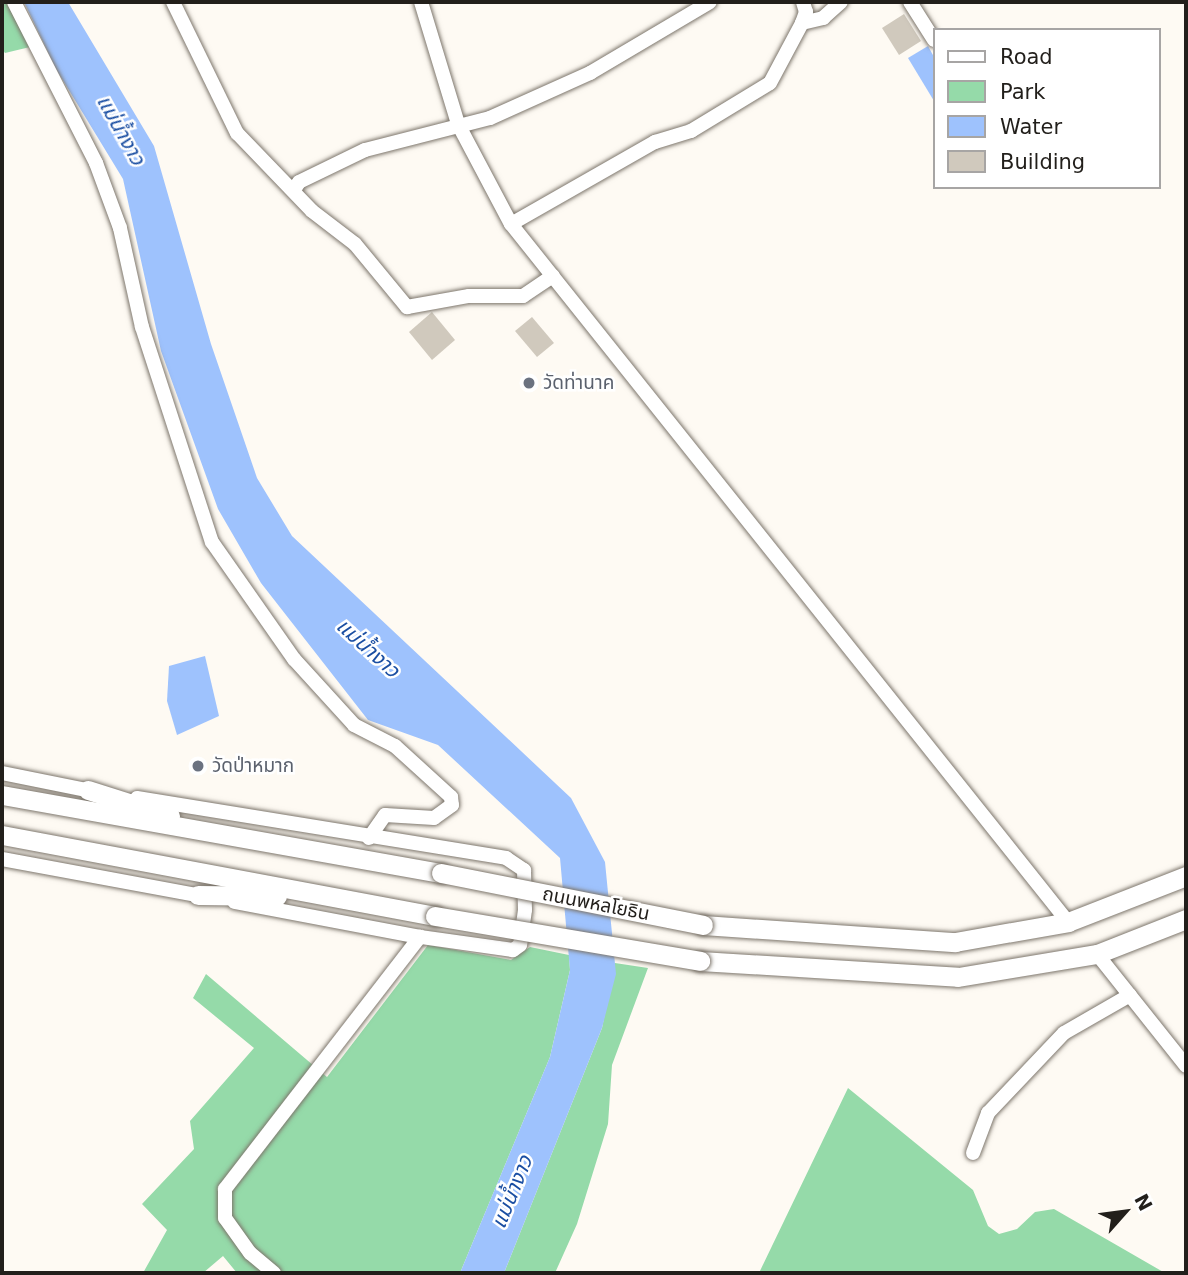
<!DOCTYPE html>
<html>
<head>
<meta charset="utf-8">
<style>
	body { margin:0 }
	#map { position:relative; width:1188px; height:1275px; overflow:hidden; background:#fefaf3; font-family:"DejaVu Sans","Noto Sans Thai",sans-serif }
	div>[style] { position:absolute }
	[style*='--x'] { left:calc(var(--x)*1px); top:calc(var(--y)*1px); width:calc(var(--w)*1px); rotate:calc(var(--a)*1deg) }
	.green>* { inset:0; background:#95daa9 }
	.water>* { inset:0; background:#9ec2fd }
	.building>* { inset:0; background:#d0c9bd }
	.roads { filter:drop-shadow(0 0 2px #7d766c) drop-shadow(0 0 2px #7d766c) }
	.minor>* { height:14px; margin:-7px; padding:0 7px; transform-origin:7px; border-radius:7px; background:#fff }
	.highway>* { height:19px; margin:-9.5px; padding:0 9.5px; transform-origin:9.5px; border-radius:9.5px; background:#fff }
	.bridges { filter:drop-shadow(0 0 2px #7d766c) drop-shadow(0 0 2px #7d766c) }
	.highway-bridge>* { height:19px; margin:-9.5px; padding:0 9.5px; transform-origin:9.5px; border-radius:9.5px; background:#fff }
	.dots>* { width:19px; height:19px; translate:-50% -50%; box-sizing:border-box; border:4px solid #fff; border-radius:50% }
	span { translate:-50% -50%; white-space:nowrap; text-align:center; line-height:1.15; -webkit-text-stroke:5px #fff; paint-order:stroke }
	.worship-label { font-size:19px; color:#5b616d }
	.left { translate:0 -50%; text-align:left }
	.street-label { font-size:19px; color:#221f1b }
	.water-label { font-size:21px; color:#1a4ea2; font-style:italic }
	.frame { position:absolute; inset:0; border:4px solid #221f1b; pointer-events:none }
	.legend { position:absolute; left:933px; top:28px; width:228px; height:161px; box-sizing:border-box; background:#fff; border:2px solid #a7a5a4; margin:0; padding:9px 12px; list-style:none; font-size:21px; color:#221f1b }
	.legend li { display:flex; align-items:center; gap:14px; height:35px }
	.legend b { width:35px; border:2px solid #a7a5a4 }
	.north { position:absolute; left:1090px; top:1177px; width:70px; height:70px; -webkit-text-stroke:5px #fff; paint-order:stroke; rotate:62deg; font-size:19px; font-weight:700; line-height:28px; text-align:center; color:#221f1b }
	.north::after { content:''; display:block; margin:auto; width:24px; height:32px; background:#221f1b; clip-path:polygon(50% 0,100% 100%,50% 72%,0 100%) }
</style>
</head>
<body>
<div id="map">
	<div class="green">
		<i style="clip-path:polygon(2px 2px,6px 2px,30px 47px,5px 53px,2px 49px)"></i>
		<i style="clip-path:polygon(428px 945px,511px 960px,530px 947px,569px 955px,570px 970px,550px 1057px,460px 1273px,237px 1273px,223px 1256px,203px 1273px,143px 1273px,167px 1230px,142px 1204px,194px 1149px,190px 1121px,254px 1048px,193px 998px,206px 974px,327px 1077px)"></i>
		<i style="clip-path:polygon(615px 963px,648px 968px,612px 1065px,608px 1124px,577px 1224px,555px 1273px,504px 1273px,602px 1028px)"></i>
		<i style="clip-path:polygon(848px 1088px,973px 1190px,988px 1226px,999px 1234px,1017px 1229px,1035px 1212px,1054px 1209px,1165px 1273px,759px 1273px)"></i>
	</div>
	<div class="water">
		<i style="clip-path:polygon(24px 2px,68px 2px,154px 146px,211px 344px,257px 478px,292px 536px,571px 798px,605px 862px,616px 974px,602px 1028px,504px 1273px,460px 1273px,550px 1057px,570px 970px,560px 858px,438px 745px,368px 720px,261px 583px,218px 509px,161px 351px,123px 179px,56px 69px)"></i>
		<i style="clip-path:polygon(928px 46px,934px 57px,934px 101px,908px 58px)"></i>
		<i style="clip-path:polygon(205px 656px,219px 716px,177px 735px,167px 701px,169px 666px)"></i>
	</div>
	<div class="building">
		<i style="clip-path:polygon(904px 14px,921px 41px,899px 55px,882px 28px)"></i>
		<i style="clip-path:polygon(432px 312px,455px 340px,432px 360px,409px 332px)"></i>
		<i style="clip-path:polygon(532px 317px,554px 343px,537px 357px,515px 331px)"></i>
	</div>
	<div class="roads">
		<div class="minor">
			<i style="--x:14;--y:2;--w:181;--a:63"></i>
			<i style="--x:96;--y:163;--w:69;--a:69.7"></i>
			<i style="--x:120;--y:228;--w:101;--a:77.5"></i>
			<i style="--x:142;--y:327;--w:226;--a:72"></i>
			<i style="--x:212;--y:542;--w:143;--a:55"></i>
			<i style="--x:294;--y:659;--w:89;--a:47.7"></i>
			<i style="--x:354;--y:725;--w:46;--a:27.1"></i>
			<i style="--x:395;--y:746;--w:76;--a:42.3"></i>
			<i style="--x:451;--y:797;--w:8;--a:83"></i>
			<i style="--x:452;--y:805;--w:22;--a:144"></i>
			<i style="--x:434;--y:818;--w:49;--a:-176.5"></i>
			<i style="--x:385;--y:815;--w:28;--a:125"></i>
			<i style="--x:173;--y:2;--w:146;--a:64"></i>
			<i style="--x:237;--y:133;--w:108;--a:46.1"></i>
			<i style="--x:312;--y:211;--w:54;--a:37.5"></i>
			<i style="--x:355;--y:244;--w:82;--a:50.5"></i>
			<i style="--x:407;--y:307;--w:63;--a:-10.1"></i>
			<i style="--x:469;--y:296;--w:54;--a:0"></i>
			<i style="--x:523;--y:296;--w:36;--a:-34"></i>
			<i style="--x:421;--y:2;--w:127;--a:73.1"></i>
			<i style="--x:458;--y:124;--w:113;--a:62.1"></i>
			<i style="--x:511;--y:224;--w:893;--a:51.41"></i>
			<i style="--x:910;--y:2;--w:45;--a:57.7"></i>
			<i style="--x:802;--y:23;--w:22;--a:-13"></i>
			<i style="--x:823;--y:18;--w:24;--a:-42"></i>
			<i style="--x:294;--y:190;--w:9;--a:-58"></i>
			<i style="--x:299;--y:182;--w:73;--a:-25.9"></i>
			<i style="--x:365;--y:150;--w:129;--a:-14.4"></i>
			<i style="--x:490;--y:118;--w:110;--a:-24.2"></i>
			<i style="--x:590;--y:73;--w:139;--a:-30.6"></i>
			<i style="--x:511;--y:224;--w:166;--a:-29.7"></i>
			<i style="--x:655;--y:142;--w:38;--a:-17"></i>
			<i style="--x:691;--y:131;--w:92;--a:-31.3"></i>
			<i style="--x:770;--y:83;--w:68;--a:-61.9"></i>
			<i style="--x:802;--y:23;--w:12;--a:-70"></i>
			<i style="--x:806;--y:12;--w:10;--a:-107"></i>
			<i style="--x:2;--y:773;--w:96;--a:11.4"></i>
			<i style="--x:137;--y:798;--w:374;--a:9.2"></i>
			<i style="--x:506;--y:858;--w:22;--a:34"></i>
			<i style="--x:524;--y:870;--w:40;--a:88.6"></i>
			<i style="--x:525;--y:910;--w:35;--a:98"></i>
			<i style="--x:520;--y:945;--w:9;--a:144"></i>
			<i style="--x:513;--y:950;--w:94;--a:-172"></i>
			<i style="--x:420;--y:937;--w:189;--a:-169.3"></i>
			<i style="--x:2;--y:859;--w:208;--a:10.5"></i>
			<i style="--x:1097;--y:954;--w:143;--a:51.5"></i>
			<i style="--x:973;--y:1153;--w:43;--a:-69.4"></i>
			<i style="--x:988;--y:1113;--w:110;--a:-46.5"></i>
			<i style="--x:1064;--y:1033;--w:76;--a:-29.9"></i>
			<i style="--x:274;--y:1273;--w:31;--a:-140"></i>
			<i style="--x:250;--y:1253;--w:43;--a:-125.5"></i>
			<i style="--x:225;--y:1218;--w:29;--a:-90"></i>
			<i style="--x:225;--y:1189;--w:319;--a:-52.3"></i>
		</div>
		<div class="highway">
			<i style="--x:88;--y:790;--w:86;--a:17.6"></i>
			<i style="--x:2;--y:795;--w:446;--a:10.1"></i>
			<i style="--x:2;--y:835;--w:441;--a:10.6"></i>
			<i style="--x:198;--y:895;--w:79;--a:0.7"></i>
			<i style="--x:703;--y:925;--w:253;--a:3.9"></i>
			<i style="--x:955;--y:942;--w:115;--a:-10"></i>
			<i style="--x:1068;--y:922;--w:127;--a:-21.3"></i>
			<i style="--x:700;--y:961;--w:258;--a:3.5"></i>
			<i style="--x:958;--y:977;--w:141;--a:-9.4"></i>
			<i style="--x:1097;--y:954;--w:96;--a:-21.5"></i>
		</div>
	</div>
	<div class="bridges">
		<div class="highway-bridge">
			<i style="--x:441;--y:873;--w:267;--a:11.2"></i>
			<i style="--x:435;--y:916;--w:269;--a:9.6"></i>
		</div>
	</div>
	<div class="dots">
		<i style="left:529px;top:383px;background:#6b7280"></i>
		<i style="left:198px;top:766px;background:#6b7280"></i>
	</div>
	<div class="worship-label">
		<span class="left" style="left:543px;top:383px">วัดท่านาค</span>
		<span class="left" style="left:212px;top:766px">วัดป่าหมาก</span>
	</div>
	<div class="street-label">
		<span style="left:596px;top:904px;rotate:11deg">ถนนพหลโยธิน</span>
	</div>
	<div class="water-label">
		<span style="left:121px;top:130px;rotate:61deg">แม่น้ำงาว</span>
		<span style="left:368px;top:648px;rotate:42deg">แม่น้ำงาว</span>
		<span style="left:512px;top:1192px;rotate:-68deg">แม่น้ำงาว</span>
	</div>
	<div class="frame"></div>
	<ul class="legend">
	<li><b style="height:9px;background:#fff"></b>Road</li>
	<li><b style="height:19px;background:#95daa9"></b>Park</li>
	<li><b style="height:19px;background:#9ec2fd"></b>Water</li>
	<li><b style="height:19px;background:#d0c9bd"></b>Building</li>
	</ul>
	<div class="north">N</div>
</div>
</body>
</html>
